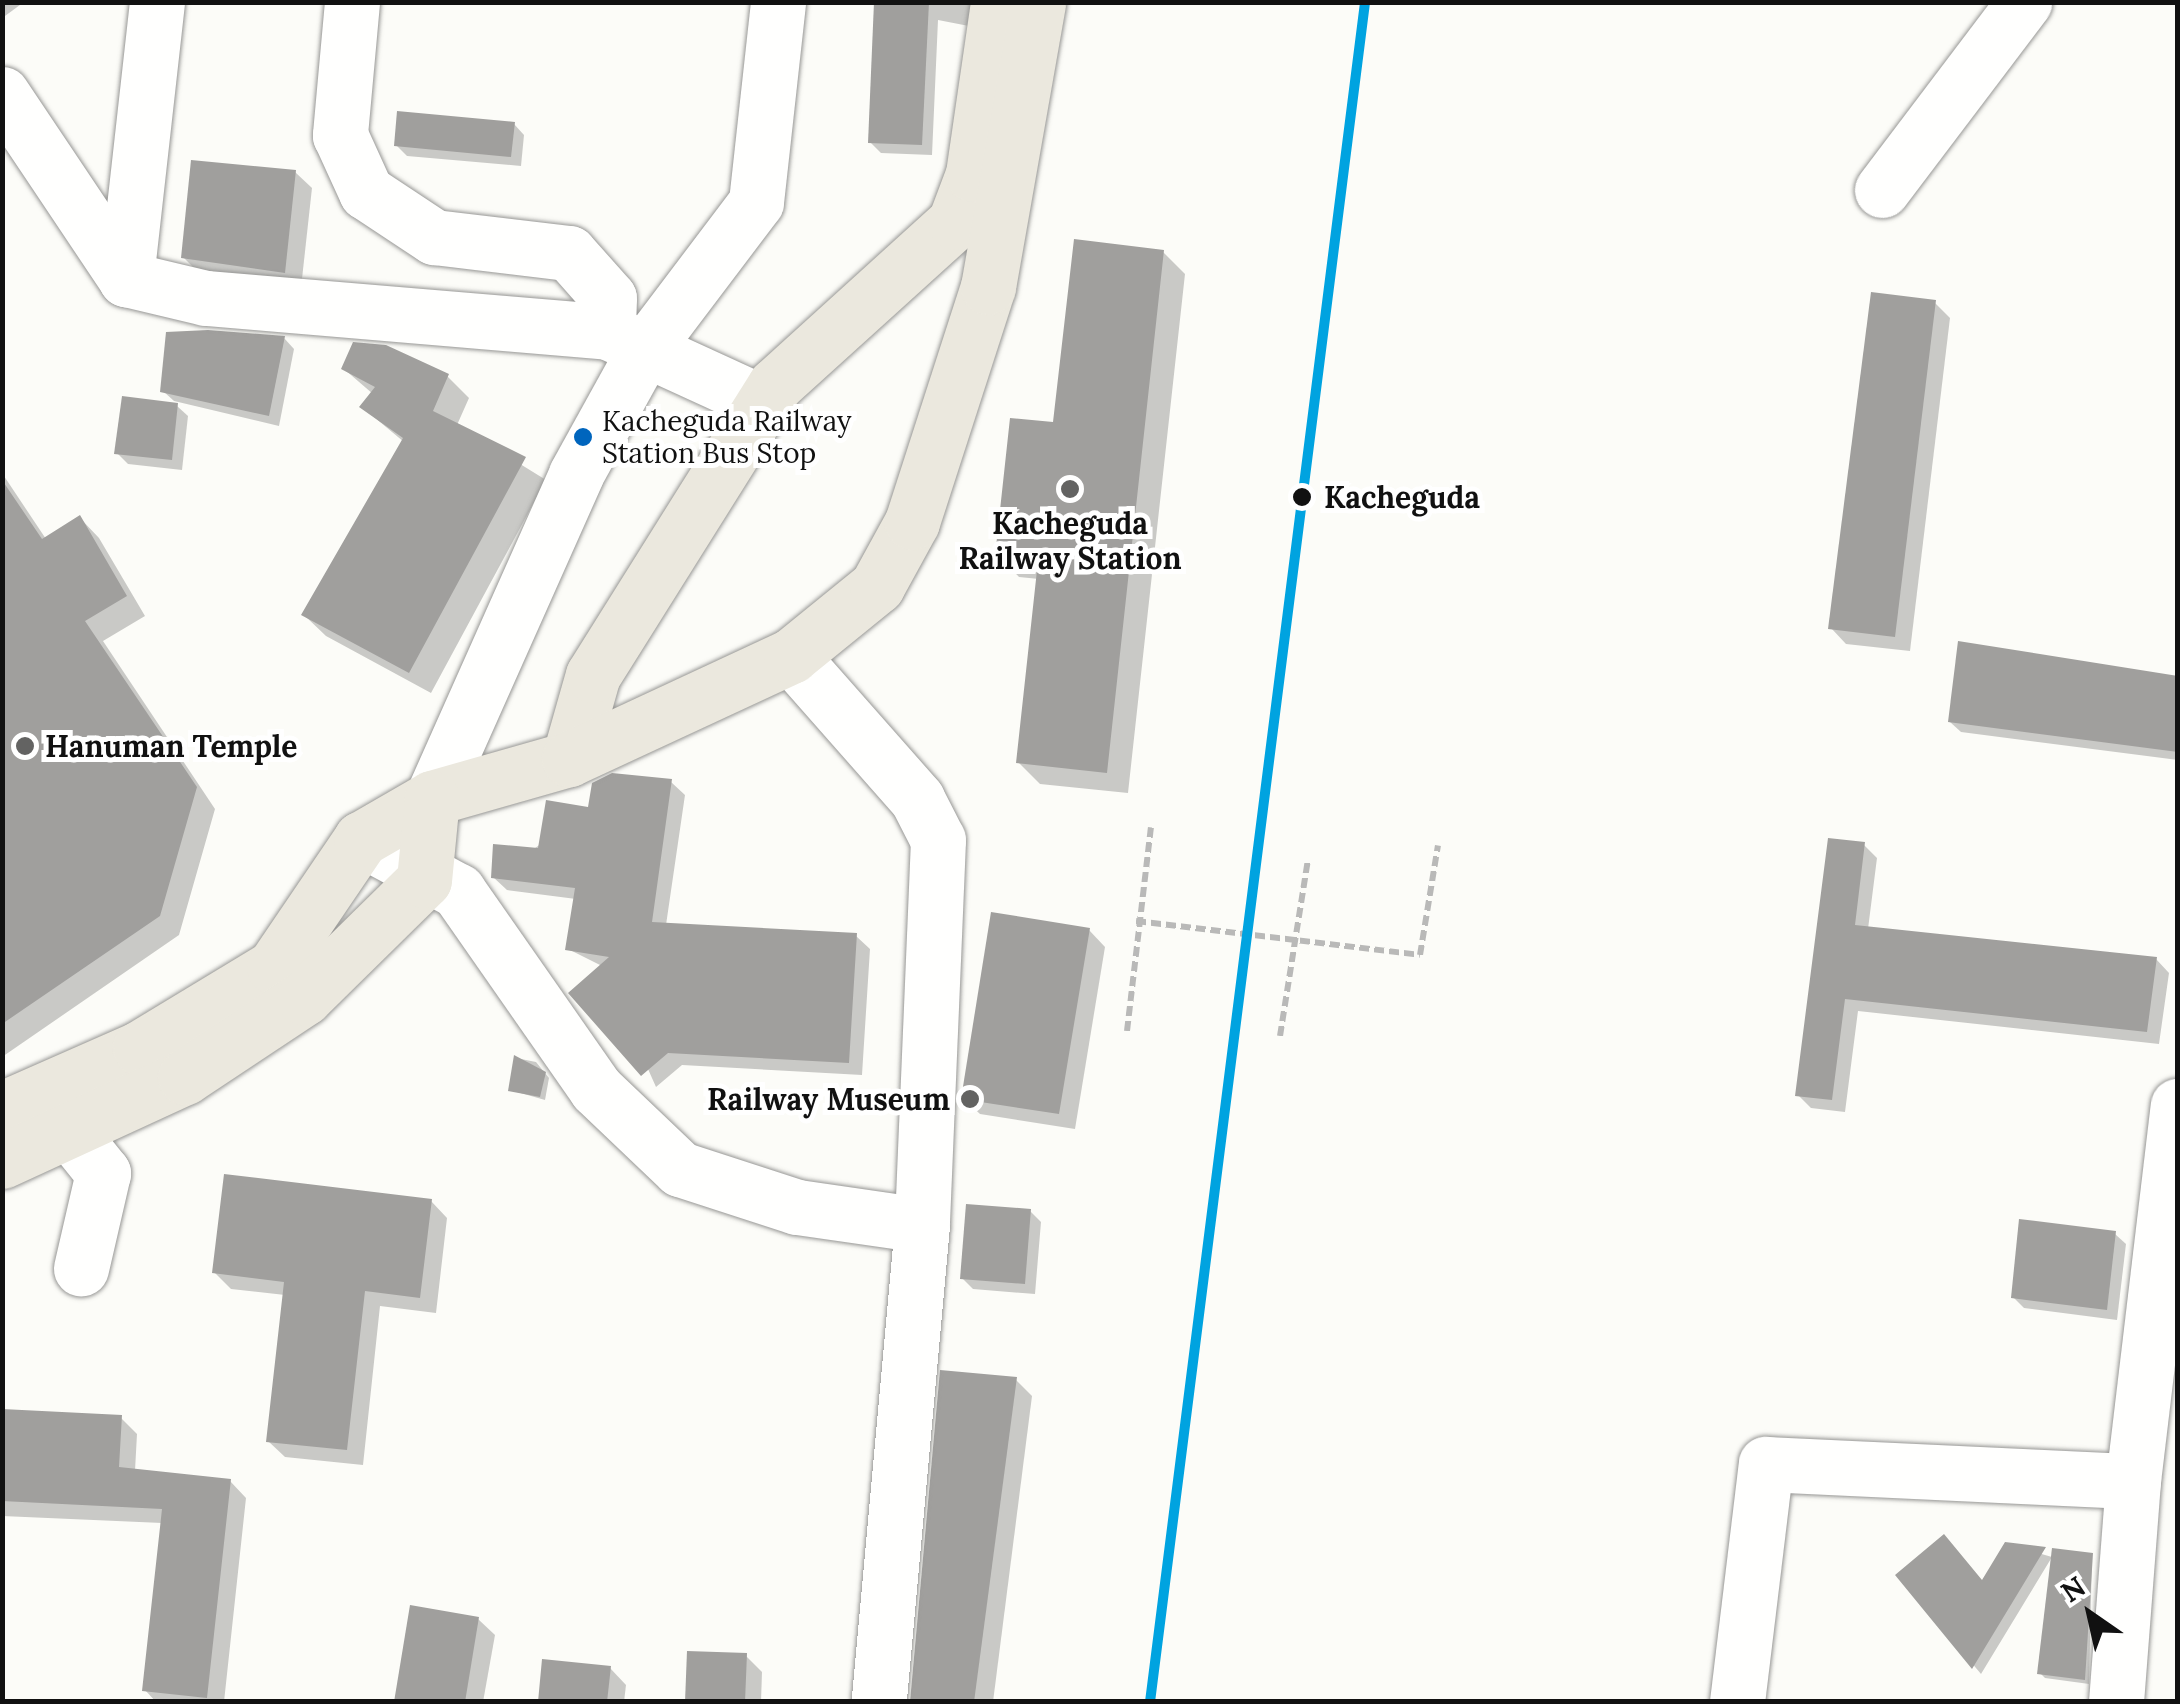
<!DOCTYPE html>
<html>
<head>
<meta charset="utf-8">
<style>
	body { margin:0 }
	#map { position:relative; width:2180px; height:1704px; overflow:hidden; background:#fcfcf8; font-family:Lora,serif }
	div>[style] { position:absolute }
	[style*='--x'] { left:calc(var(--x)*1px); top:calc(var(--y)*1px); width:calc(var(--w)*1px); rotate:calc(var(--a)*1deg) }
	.shadow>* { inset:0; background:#0003 }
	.building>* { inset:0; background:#a09f9d }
	.path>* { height:6px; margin-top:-3px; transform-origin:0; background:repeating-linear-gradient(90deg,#b9b9b8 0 10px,transparent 0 15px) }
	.roads { filter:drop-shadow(0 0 2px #979795) drop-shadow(0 0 2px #979795) }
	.minor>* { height:55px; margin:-27.5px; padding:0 27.5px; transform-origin:27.5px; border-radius:27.5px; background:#fffffe }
	.major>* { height:55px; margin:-27.5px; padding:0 27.5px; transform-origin:27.5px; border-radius:27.5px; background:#ebe8de }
	.path-bridge>* { height:6px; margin-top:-3px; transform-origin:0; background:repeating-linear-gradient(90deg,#b9b9b8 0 10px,transparent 0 15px) }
	.rail-1>* { height:10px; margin:-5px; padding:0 5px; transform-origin:5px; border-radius:5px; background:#00a3e0 }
	.dots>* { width:28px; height:28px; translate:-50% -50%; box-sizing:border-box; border:5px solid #fff; border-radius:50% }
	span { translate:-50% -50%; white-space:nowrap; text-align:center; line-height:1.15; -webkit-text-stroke:10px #fff; paint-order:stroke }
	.bus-label { font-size:28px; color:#111 }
	.left { translate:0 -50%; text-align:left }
	.stop-label { font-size:30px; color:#111; font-weight:700 }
	.poi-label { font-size:30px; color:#111; font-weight:700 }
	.right { translate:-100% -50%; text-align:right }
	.frame { position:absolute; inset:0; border:5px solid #111; pointer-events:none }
	.north { position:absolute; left:2040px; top:1564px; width:100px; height:100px; -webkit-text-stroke:8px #fff; paint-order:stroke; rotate:326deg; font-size:28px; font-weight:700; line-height:40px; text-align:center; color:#111 }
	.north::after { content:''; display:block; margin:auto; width:35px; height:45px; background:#111; clip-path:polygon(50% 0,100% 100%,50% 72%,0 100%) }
</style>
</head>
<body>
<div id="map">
	<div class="shadow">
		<i style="clip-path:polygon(2px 2px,24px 2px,5px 16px)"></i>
		<i style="clip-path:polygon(876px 2px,980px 2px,974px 27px,938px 20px,932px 155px,881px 153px,870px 142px)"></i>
		<i style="clip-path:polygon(514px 124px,524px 135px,521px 166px,407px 156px,396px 145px)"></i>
		<i style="clip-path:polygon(295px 172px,312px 188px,301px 288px,200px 274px,183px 257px)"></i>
		<i style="clip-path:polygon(1163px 252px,1185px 274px,1128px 793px,1040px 784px,1018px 762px,1039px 579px,1019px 577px,998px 555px,1056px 425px)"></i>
		<i style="clip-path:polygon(1935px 303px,1950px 318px,1910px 651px,1846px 644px,1831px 628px)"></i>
		<i style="clip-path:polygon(284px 338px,294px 349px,279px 426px,174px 401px,163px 391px)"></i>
		<i style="clip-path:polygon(344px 369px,447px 376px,469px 398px,457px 425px,546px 480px,431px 693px,326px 636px,304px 615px,404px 442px,362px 407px,373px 394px)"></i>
		<i style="clip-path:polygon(177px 406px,188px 416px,182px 470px,128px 464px,117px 453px)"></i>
		<i style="clip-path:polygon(2px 473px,46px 539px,80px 518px,99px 538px,145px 616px,103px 641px,215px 809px,179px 935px,2px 1057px)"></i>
		<i style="clip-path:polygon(1960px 644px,2178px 679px,2178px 760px,1961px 732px,1950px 722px)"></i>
		<i style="clip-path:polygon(671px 782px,685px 795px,666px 925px,856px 936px,870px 949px,862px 1075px,682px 1065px,656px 1087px,602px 966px,568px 949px,576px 899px,507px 890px,493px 877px,590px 810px)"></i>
		<i style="clip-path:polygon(1864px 845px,1877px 858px,1868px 929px,2156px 959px,2169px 973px,2159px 1044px,1858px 1011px,1845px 1112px,1811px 1108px,1798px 1095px)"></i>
		<i style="clip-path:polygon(1089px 930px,1105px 947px,1075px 1129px,980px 1114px,963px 1098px)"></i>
		<i style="clip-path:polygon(516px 1058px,536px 1062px,549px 1078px,545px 1100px,510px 1090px)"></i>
		<i style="clip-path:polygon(431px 1201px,447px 1218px,436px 1313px,380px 1306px,363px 1465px,285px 1457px,268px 1441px,285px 1295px,231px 1289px,214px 1272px)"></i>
		<i style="clip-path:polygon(1030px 1211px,1041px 1222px,1035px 1294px,973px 1289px,962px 1278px)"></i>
		<i style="clip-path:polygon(2115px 1234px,2126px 1244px,2117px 1320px,2024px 1308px,2013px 1297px)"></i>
		<i style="clip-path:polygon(1016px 1380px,1032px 1396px,993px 1702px,913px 1702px)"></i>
		<i style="clip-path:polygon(2px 1412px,121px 1418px,137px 1434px,135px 1471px,230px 1481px,246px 1498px,224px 1702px,156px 1702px,145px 1690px,162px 1523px,2px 1516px)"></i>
		<i style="clip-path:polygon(2006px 1544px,2052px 1557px,1981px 1674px,1898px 1575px,1983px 1583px)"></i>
		<i style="clip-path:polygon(2092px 1556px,2089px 1684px,2045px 1678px,2040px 1673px)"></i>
		<i style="clip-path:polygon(478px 1619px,495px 1635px,483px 1702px,396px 1702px)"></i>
		<i style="clip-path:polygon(746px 1656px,762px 1672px,761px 1702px,688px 1702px)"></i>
		<i style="clip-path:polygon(610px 1668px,626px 1685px,624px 1702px,540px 1702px)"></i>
	</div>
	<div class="building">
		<i style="clip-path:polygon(874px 2px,929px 2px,922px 145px,868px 143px)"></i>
		<i style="clip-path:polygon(397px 111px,515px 122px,511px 157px,394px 146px)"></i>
		<i style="clip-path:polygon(191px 160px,296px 170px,285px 273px,181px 258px)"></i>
		<i style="clip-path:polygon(1074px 239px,1164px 250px,1107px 773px,1016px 763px,1038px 561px,995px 556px,1010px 418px,1053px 422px)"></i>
		<i style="clip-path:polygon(1871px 292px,1936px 300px,1895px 637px,1828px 629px)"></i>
		<i style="clip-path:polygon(208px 330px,285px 336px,269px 416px,160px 392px,166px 332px)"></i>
		<i style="clip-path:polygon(353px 342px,386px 345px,449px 374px,433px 411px,526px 457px,409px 673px,301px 615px,403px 438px,359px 407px,375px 387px,341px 369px)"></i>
		<i style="clip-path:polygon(122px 396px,178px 403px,172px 460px,114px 454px)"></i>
		<i style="clip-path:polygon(2px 480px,42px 539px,80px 515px,127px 596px,85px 621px,197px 787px,160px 916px,2px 1024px)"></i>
		<i style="clip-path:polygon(1958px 641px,2178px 676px,2178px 752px,1948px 722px)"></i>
		<i style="clip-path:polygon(612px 773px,672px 779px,652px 922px,857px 933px,849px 1063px,668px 1053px,641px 1076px,568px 993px,609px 957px,565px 950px,575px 888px,491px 878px,493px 844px,538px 848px,546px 800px,588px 807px,592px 783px)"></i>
		<i style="clip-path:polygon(1828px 838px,1865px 842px,1855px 925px,2157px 957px,2147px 1032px,1845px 999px,1832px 1100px,1795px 1096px)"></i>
		<i style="clip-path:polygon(991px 912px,1090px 928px,1059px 1114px,961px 1099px)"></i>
		<i style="clip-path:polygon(514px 1055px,546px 1072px,540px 1097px,508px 1091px)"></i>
		<i style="clip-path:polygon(224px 1174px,432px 1199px,420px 1298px,365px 1291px,347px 1450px,266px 1442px,284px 1282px,212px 1273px)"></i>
		<i style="clip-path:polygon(966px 1204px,1031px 1209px,1025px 1284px,960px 1279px)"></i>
		<i style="clip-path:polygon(2019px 1219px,2116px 1231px,2107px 1310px,2011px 1298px)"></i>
		<i style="clip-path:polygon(940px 1370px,1017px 1377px,974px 1702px,910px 1702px)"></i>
		<i style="clip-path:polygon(2px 1409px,122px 1415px,119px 1467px,231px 1479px,207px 1698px,142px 1691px,162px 1509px,2px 1501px)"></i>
		<i style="clip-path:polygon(1944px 1534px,1982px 1580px,2005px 1542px,2046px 1547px,1972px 1669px,1895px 1575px)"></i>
		<i style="clip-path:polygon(2052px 1548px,2093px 1553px,2085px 1680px,2037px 1674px)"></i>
		<i style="clip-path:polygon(410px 1605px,479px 1617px,465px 1702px,394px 1702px)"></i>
		<i style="clip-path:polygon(687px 1651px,747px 1653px,745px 1702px,685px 1702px)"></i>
		<i style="clip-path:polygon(542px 1659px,611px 1666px,607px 1702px,538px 1702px)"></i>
	</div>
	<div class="path">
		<i style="--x:1420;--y:955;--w:111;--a:-80.7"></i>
		<i style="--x:1127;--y:1031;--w:205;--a:-83.3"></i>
		<i style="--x:1280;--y:1036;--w:178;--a:-81"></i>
	</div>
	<div class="roads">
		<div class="minor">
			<i style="--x:157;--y:2;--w:279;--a:96.4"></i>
			<i style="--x:126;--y:279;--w:82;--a:13.4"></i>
			<i style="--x:206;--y:298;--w:403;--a:4.8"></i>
			<i style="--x:608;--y:332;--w:170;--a:24.6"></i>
			<i style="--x:352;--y:2;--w:134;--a:95.2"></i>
			<i style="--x:340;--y:135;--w:63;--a:65.5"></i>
			<i style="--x:366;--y:192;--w:82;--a:33.5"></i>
			<i style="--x:434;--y:237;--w:136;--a:6.8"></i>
			<i style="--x:569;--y:253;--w:60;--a:48.4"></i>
			<i style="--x:609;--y:298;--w:34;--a:92"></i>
			<i style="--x:2;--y:94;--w:223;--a:56.2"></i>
			<i style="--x:1882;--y:190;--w:236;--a:-52.9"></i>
			<i style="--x:791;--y:656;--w:191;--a:48.6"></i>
			<i style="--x:917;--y:799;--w:46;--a:62.9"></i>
			<i style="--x:938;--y:840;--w:385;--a:92.4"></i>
			<i style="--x:922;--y:1225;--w:479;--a:95.2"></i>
			<i style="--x:432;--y:798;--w:355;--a:-66"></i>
			<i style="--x:576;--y:474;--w:143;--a:-61.1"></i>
			<i style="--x:645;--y:349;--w:184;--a:-52.9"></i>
			<i style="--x:756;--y:202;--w:201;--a:-83.7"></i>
			<i style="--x:361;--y:839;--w:110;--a:28.2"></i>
			<i style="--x:458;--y:891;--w:241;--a:55.1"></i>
			<i style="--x:596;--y:1089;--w:116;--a:43.6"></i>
			<i style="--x:680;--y:1169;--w:123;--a:18"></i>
			<i style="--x:797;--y:1207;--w:126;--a:8.2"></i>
			<i style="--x:70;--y:1132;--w:53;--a:51.2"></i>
			<i style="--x:103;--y:1173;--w:98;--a:103"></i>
			<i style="--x:1737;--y:1702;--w:240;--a:-83.1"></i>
			<i style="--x:1766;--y:1464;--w:367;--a:2.7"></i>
			<i style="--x:2133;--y:1481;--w:378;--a:-83.2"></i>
			<i style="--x:2116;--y:1702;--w:222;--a:-85.6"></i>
		</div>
		<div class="major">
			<i style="--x:569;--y:759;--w:87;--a:-74.1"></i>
			<i style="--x:593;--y:675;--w:342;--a:-57.9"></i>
			<i style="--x:775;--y:385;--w:243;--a:-42.2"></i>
			<i style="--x:955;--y:222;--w:51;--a:-69.4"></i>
			<i style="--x:973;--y:174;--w:174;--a:-81.7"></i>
			<i style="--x:2;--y:1109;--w:151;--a:-23.8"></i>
			<i style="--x:140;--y:1048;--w:157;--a:-31.2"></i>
			<i style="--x:274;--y:967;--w:155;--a:-55.8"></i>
			<i style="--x:361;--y:839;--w:82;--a:-30"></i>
			<i style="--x:432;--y:798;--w:142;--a:-15.9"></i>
			<i style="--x:569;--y:759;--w:245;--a:-24.9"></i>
			<i style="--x:791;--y:656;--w:111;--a:-39.1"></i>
			<i style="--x:877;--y:586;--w:73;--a:-61.3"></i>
			<i style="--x:912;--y:522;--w:247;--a:-72.1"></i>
			<i style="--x:988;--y:287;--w:289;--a:-80"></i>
			<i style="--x:2;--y:1161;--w:201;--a:-24.7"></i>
			<i style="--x:185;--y:1077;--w:143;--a:-33.6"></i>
			<i style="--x:304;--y:998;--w:168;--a:-44.5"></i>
			<i style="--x:424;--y:880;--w:82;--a:-84.4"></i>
		</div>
	</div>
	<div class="path-bridge">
		<i style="--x:1136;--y:921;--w:286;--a:6.8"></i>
	</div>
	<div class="rail-1">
		<i style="--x:1150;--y:1702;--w:1714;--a:-82.79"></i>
	</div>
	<div class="dots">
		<i style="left:583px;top:437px;background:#0065bd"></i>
		<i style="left:1070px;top:489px;background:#636362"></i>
		<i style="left:1302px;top:497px;background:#111"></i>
		<i style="left:25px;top:746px;background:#636362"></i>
		<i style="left:970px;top:1099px;background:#636362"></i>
	</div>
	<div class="bus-label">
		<span class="left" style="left:602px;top:437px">Kacheguda Railway<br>Station Bus Stop</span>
	</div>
	<div class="stop-label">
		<span class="left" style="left:1324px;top:497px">Kacheguda</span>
	</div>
	<div class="poi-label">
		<span style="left:1070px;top:540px">Kacheguda<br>Railway Station</span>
		<span class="left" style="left:45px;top:746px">Hanuman Temple</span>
		<span class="right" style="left:950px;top:1099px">Railway Museum</span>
	</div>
	<div class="frame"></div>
	<div class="north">N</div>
</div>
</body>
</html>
